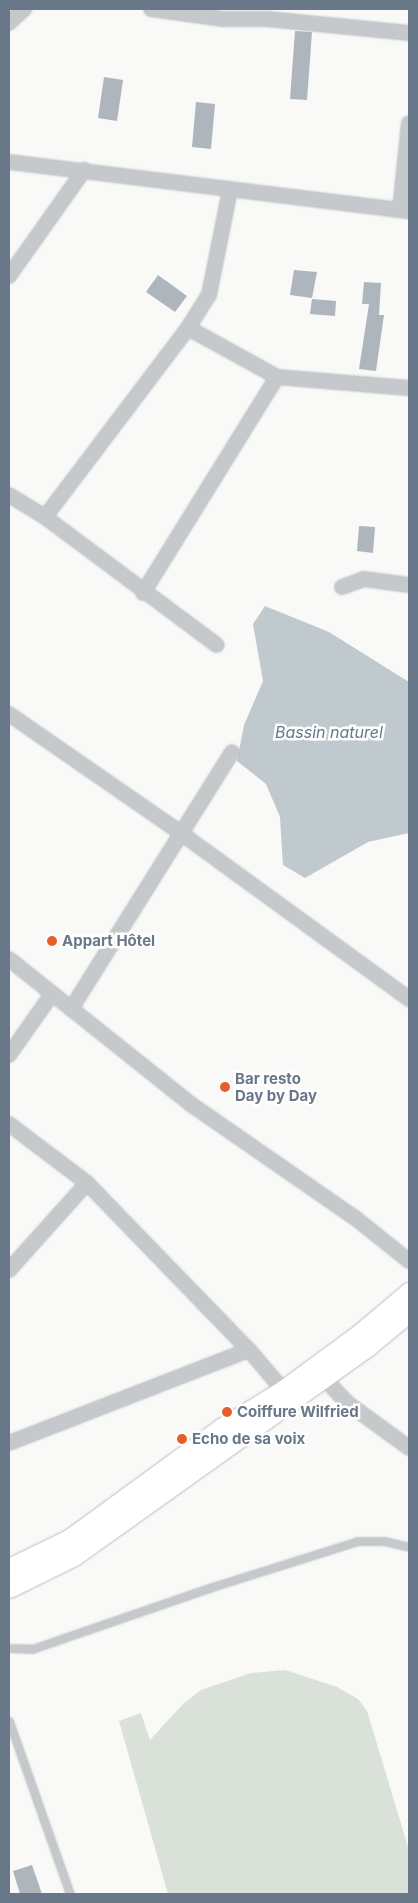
<!DOCTYPE html>
<html>
<head>
<meta charset="utf-8">
<style>
	body { margin:0 }
	#map { position:relative; width:418px; height:1903px; overflow:hidden; background:#f9f9f7; font-family:Inter,sans-serif }
	div>[style] { position:absolute }
	[style*='--x'] { left:calc(var(--x)*1px); top:calc(var(--y)*1px); width:calc(var(--w)*1px); rotate:calc(var(--a)*1deg) }
	.green>* { inset:0; background:#dae1d8 }
	.water>* { inset:0; background:#c0c9ce }
	.building>* { inset:0; background:#aeb5bc }
	.roads { filter:drop-shadow(0 0 1px #b9bec3) drop-shadow(0 0 1px #b9bec3) }
	.lane>* { height:7px; margin:-3.5px; padding:0 3.5px; transform-origin:3.5px; border-radius:3.5px; background:#c5c9cc }
	.street>* { height:14px; margin:-7px; padding:0 7px; transform-origin:7px; border-radius:7px; background:#c5c9cc }
	.secondary>* { height:19px; margin:-9.5px; padding:0 9.5px; transform-origin:9.5px; border-radius:9.5px; background:#fff }
	.dots>* { width:14px; height:14px; translate:-50% -50%; box-sizing:border-box; border:2px solid #fff; border-radius:50% }
	span { translate:-50% -50%; white-space:nowrap; text-align:center; line-height:1.15; -webkit-text-stroke:5px #fff; paint-order:stroke }
	.poi-label { font-size:15px; color:#687888; font-weight:700 }
	.left { translate:0 -50%; text-align:left }
	.water-label { font-size:16px; color:#637983; font-style:italic }
	.frame { position:absolute; inset:0; border:10px solid #687888; pointer-events:none }
</style>
</head>
<body>
<div id="map">
	<div class="green">
		<i style="clip-path:polygon(285px 1670px,337px 1687px,358px 1699px,367px 1711px,409px 1850px,409px 1894px,168px 1894px,119px 1721px,141px 1713px,150px 1740px,183px 1704px,201px 1690px,251px 1673px)"></i>
	</div>
	<div class="water">
		<i style="clip-path:polygon(265px 606px,329px 632px,409px 682px,409px 833px,368px 842px,305px 878px,283px 865px,280px 817px,266px 784px,237px 761px,244px 725px,263px 681px,253px 624px)"></i>
	</div>
	<div class="building">
		<i style="clip-path:polygon(295px 31px,312px 32px,307px 100px,290px 99px)"></i>
		<i style="clip-path:polygon(104px 77px,123px 80px,117px 121px,98px 118px)"></i>
		<i style="clip-path:polygon(196px 102px,215px 104px,211px 149px,192px 147px)"></i>
		<i style="clip-path:polygon(294px 270px,317px 272px,312px 298px,290px 295px)"></i>
		<i style="clip-path:polygon(158px 275px,187px 296px,175px 312px,146px 292px)"></i>
		<i style="clip-path:polygon(364px 282px,381px 283px,379px 315px,384px 315px,376px 371px,359px 369px,369px 304px,362px 304px)"></i>
		<i style="clip-path:polygon(312px 299px,336px 301px,335px 316px,310px 314px)"></i>
		<i style="clip-path:polygon(359px 526px,375px 527px,373px 553px,357px 551px)"></i>
		<i style="clip-path:polygon(32px 1865px,42px 1894px,20px 1894px,13px 1871px)"></i>
	</div>
	<div class="roads">
		<div class="lane">
			<i style="--x:9;--y:1648;--w:23;--a:2"></i>
			<i style="--x:32;--y:1649;--w:190;--a:-19"></i>
			<i style="--x:212;--y:1587;--w:153;--a:-17.5"></i>
			<i style="--x:358;--y:1541;--w:26;--a:0"></i>
			<i style="--x:384;--y:1541;--w:26;--a:13"></i>
			<i style="--x:9;--y:1721;--w:183;--a:70.6"></i>
		</div>
		<div class="street">
			<i style="--x:151;--y:9;--w:73;--a:7.9"></i>
			<i style="--x:223;--y:19;--w:44;--a:0"></i>
			<i style="--x:267;--y:19;--w:143;--a:5.6"></i>
			<i style="--x:9;--y:23;--w:21;--a:-43"></i>
			<i style="--x:9;--y:162;--w:403;--a:7"></i>
			<i style="--x:400;--y:210;--w:87;--a:-84.1"></i>
			<i style="--x:9;--y:276;--w:130;--a:-54.7"></i>
			<i style="--x:188;--y:328;--w:102;--a:28.8"></i>
			<i style="--x:277;--y:377;--w:132;--a:4.8"></i>
			<i style="--x:9;--y:495;--w:42;--a:31.4"></i>
			<i style="--x:45;--y:517;--w:214;--a:36.7"></i>
			<i style="--x:45;--y:517;--w:237;--a:-52.9"></i>
			<i style="--x:188;--y:328;--w:39;--a:-58"></i>
			<i style="--x:209;--y:295;--w:107;--a:-78.7"></i>
			<i style="--x:342;--y:587;--w:23;--a:-20"></i>
			<i style="--x:364;--y:579;--w:45;--a:7.6"></i>
			<i style="--x:143;--y:593;--w:254;--a:-58.2"></i>
			<i style="--x:9;--y:714;--w:211;--a:34.7"></i>
			<i style="--x:182;--y:834;--w:281;--a:36"></i>
			<i style="--x:9;--y:959;--w:234;--a:38.6"></i>
			<i style="--x:192;--y:1105;--w:197;--a:34.7"></i>
			<i style="--x:354;--y:1217;--w:70;--a:38.7"></i>
			<i style="--x:71;--y:1009;--w:303;--a:-57.9"></i>
			<i style="--x:9;--y:1055;--w:75;--a:-54.8"></i>
			<i style="--x:9;--y:1124;--w:98;--a:37.1"></i>
			<i style="--x:87;--y:1183;--w:233;--a:45.9"></i>
			<i style="--x:249;--y:1350;--w:52;--a:49.6"></i>
			<i style="--x:9;--y:1270;--w:117;--a:-48.1"></i>
			<i style="--x:324;--y:1378;--w:33;--a:47"></i>
			<i style="--x:346;--y:1402;--w:78;--a:36.1"></i>
			<i style="--x:9;--y:1443;--w:257;--a:-21.2"></i>
		</div>
		<div class="secondary">
			<i style="--x:9;--y:1568;--w:67;--a:-25.8"></i>
			<i style="--x:69;--y:1539;--w:188;--a:-36.1"></i>
			<i style="--x:221;--y:1428;--w:73;--a:-31.5"></i>
			<i style="--x:283;--y:1390;--w:93;--a:-36.3"></i>
			<i style="--x:358;--y:1335;--w:67;--a:-40.1"></i>
			<i style="--x:9;--y:1588;--w:72;--a:-26.2"></i>
			<i style="--x:74;--y:1556;--w:361;--a:-35.5"></i>
			<i style="--x:368;--y:1346;--w:53;--a:-39.7"></i>
		</div>
	</div>
	<div class="dots">
		<i style="left:52px;top:941px;background:#e55e2b"></i>
		<i style="left:225px;top:1087px;background:#e55e2b"></i>
		<i style="left:227px;top:1412px;background:#e55e2b"></i>
		<i style="left:182px;top:1439px;background:#e55e2b"></i>
	</div>
	<div class="poi-label">
		<span class="left" style="left:62px;top:941px">Appart Hôtel</span>
		<span class="left" style="left:235px;top:1087px">Bar resto<br>Day by Day</span>
		<span class="left" style="left:237px;top:1412px">Coiffure Wilfried</span>
		<span class="left" style="left:192px;top:1439px">Echo de sa voix</span>
	</div>
	<div class="water-label">
		<span style="left:329px;top:732px">Bassin naturel</span>
	</div>
	<div class="frame"></div>
</div>
</body>
</html>
